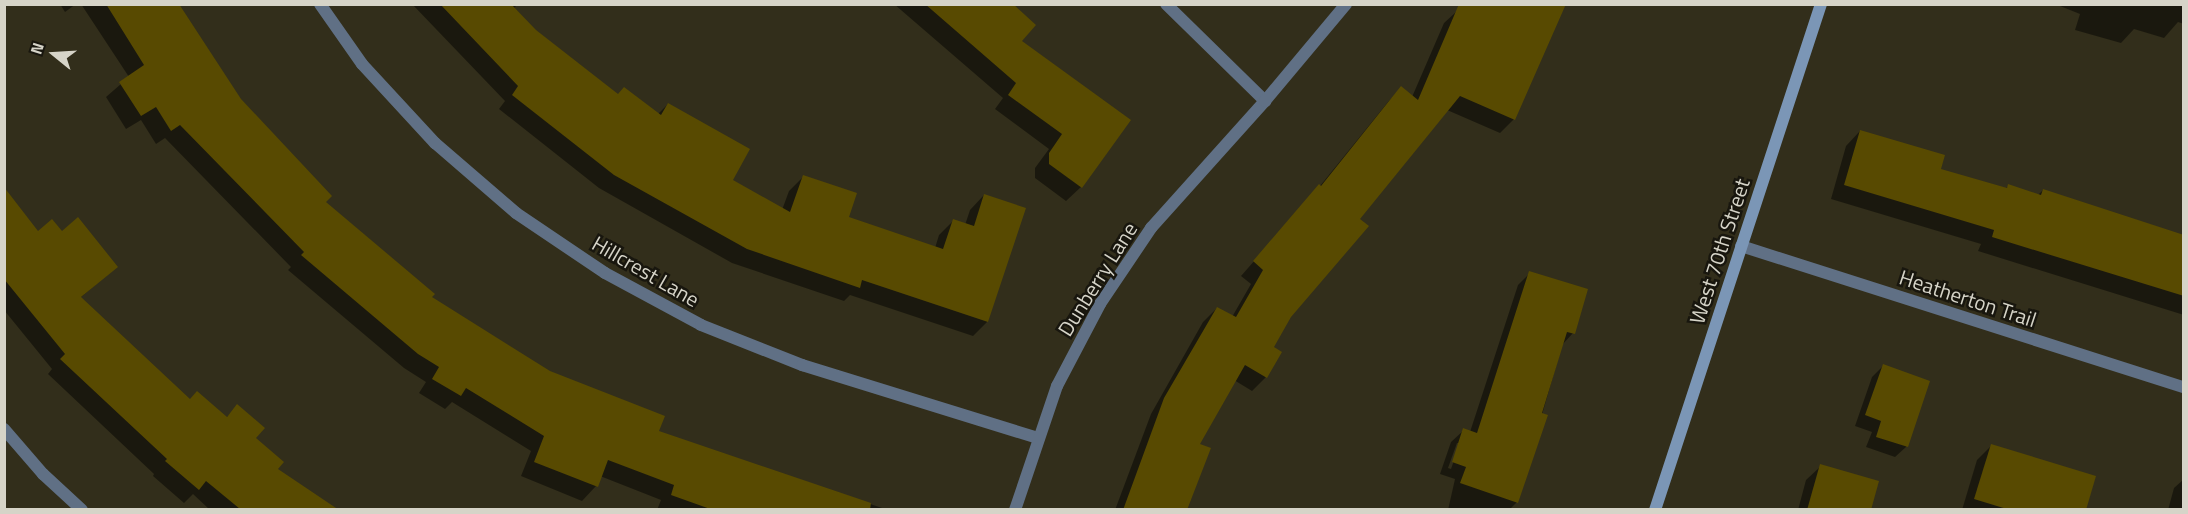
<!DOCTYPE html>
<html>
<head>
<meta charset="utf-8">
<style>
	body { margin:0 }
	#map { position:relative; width:2188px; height:514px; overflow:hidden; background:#322e1b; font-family:"Titillium Web",sans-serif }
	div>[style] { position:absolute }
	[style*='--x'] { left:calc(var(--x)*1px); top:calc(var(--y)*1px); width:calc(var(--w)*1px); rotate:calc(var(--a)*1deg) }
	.shadow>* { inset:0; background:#0007 }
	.building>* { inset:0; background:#584a01 }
	.street>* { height:12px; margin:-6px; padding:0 6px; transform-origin:6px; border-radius:6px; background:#607085 }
	.secondary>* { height:12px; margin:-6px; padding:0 6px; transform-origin:6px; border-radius:6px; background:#7b96b6 }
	span { translate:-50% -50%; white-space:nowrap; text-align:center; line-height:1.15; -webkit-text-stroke:5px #18160e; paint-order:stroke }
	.street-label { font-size:21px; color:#d6d4c8 }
	.frame { position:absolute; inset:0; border:6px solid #d6d4c8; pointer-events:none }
	.north { position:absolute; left:24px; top:24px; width:60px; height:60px; -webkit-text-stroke:4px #18160e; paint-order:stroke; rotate:288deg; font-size:16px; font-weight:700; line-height:24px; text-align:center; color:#d6d4c8 }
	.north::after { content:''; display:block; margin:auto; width:21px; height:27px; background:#d6d4c8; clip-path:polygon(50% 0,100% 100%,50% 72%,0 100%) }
</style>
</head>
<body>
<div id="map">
	<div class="shadow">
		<i style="clip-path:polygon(60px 4px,76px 4px,65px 12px)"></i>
		<i style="clip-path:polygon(81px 4px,178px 4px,239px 100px,324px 202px,430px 298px,550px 372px,657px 432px,888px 510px,657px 510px,661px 500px,600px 476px,596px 486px,582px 501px,521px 476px,531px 451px,452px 402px,445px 409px,419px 393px,426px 382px,404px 368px,288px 270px,291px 267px,165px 138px,156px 144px,141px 120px,126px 129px,106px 97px,129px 77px)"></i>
		<i style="clip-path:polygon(412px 4px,518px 4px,513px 9px,535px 31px,617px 96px,657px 115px,668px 104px,731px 181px,782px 210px,789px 191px,803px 177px,847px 218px,935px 248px,939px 235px,953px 221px,965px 225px,970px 210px,984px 195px,1024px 209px,987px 322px,973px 336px,850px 295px,844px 301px,732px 263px,599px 188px,499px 109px,505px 101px)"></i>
		<i style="clip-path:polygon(894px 4px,1010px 4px,1020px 41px,1129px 121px,1081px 187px,1066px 201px,1035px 178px,1035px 168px,1049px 149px,995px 109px,1003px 98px)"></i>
		<i style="clip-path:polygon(2055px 4px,2184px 4px,2184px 24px,2178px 22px,2164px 38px,2134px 29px,2121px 43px,2075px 30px,2080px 14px)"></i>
		<i style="clip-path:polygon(1456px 12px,1514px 119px,1500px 133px,1447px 110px,1358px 219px,1290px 316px,1272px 348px,1266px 377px,1252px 391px,1234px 380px,1198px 444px,1186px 510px,1115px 510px,1151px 414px,1203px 322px,1217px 308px,1232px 317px,1251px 284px,1241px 276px,1320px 186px,1388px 102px,1401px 88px,1412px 97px,1444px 23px)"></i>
		<i style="clip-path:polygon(1860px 131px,1940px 170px,2005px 189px,2009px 186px,2038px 195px,2043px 190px,2184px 236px,2184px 315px,1978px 251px,1981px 244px,1831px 199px,1846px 146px)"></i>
		<i style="clip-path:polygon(4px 189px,37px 233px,61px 233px,116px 267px,80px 298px,190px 401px,226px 418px,237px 406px,254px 438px,276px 469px,336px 510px,210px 510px,193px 494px,184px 503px,153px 476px,154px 474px,48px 374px,52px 369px,4px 310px)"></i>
		<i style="clip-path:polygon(evenodd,1530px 273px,1573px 333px,1562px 345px,1517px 502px,1509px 510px,1448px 510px,1455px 479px,1440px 474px,1451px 442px,1464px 430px,1470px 432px,1518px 285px,1530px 273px,1457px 443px,1460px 443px,1451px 469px,1448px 468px,1457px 443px)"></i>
		<i style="clip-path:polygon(1883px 366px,1929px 382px,1906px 447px,1895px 457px,1866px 447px,1872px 432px,1855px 426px,1872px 377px)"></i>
		<i style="clip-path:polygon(1991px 446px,2084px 510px,1962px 510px,1977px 460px)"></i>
		<i style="clip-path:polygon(1821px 466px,1869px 510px,1798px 510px,1806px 480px)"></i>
		<i style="clip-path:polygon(2184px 479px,2184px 510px,2168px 510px,2174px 488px)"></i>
	</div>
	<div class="building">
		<i style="clip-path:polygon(106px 4px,179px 4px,241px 99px,332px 196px,326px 202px,435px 294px,432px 297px,550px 371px,665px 416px,659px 431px,871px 503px,870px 510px,713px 510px,671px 495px,674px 485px,608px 460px,598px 487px,534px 462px,544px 436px,466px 388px,461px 396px,432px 379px,439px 367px,418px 354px,301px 255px,304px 252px,180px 125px,171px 131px,156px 107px,141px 116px,119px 82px,144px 65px)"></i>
		<i style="clip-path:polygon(440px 4px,511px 4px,536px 30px,618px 94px,624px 87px,661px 115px,668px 103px,750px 149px,733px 180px,790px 212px,803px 175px,857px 193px,849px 217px,943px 249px,953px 219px,974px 226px,984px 194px,1026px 208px,988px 322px,862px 280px,860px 288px,747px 249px,614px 175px,512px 95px,518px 86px)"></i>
		<i style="clip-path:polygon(925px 4px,1013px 4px,1036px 25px,1022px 41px,1131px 120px,1082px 188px,1049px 164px,1049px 153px,1062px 134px,1008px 95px,1016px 83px)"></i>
		<i style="clip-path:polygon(1459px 4px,1566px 4px,1515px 120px,1460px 96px,1360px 219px,1369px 226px,1291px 317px,1274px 347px,1282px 352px,1267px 378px,1245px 365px,1200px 444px,1211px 448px,1187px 510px,1123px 510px,1164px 398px,1217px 307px,1236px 317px,1263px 270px,1253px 261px,1319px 184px,1321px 186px,1401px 86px,1418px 100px)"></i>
		<i style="clip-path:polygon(1860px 130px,1945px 155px,1941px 169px,2007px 188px,2008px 184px,2041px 195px,2043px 189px,2184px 235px,2184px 296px,1992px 237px,1994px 230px,1844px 185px)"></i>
		<i style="clip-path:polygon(4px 187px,38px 231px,52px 219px,62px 231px,78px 217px,118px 267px,81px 297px,190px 399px,197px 391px,227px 417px,237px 404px,265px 428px,256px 438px,284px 462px,278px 469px,339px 510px,240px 509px,206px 481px,199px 490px,165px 461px,167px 459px,60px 359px,65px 354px,4px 279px)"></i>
		<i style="clip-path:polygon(1529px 271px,1588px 289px,1575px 334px,1567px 332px,1542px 413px,1548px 415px,1518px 503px,1460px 483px,1466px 467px,1452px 462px,1463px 428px,1477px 433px)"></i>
		<i style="clip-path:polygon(1883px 364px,1930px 381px,1908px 447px,1876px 437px,1881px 421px,1865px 415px)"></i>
		<i style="clip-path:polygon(1991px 444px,2096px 476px,2086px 510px,2010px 510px,1974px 499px)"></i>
		<i style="clip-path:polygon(1820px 464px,1879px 481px,1871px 510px,1807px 510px)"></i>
	</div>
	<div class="street">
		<i style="--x:320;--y:4;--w:73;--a:55"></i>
		<i style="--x:362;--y:64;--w:108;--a:47.3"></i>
		<i style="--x:435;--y:143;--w:107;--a:40.8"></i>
		<i style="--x:516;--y:213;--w:107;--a:34"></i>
		<i style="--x:605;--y:273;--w:109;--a:28.4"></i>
		<i style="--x:701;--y:325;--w:109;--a:21.6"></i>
		<i style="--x:802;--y:365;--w:247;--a:17.2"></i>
		<i style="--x:1166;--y:4;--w:139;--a:44.4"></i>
		<i style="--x:1741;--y:246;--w:465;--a:17.7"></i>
		<i style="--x:4;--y:429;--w:60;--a:49.1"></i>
		<i style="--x:43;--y:474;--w:53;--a:42.7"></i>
		<i style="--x:1015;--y:510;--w:131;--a:-71.3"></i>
		<i style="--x:1057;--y:386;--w:93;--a:-62.3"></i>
		<i style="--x:1100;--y:304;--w:92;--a:-56.1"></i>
		<i style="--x:1151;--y:228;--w:171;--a:-48.1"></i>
		<i style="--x:1265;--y:101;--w:126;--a:-50.1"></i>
	</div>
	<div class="secondary">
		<i style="--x:1655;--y:510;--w:533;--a:-71.84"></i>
	</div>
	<div class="street-label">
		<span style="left:1719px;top:251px;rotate:-72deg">West 70th Street</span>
		<span style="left:646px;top:271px;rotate:30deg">Hillcrest Lane</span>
		<span style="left:1097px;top:279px;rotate:-58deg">Dunberry Lane</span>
		<span style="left:1968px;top:298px;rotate:18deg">Heatherton Trail</span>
	</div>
	<div class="frame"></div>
	<div class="north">N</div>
</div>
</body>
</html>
